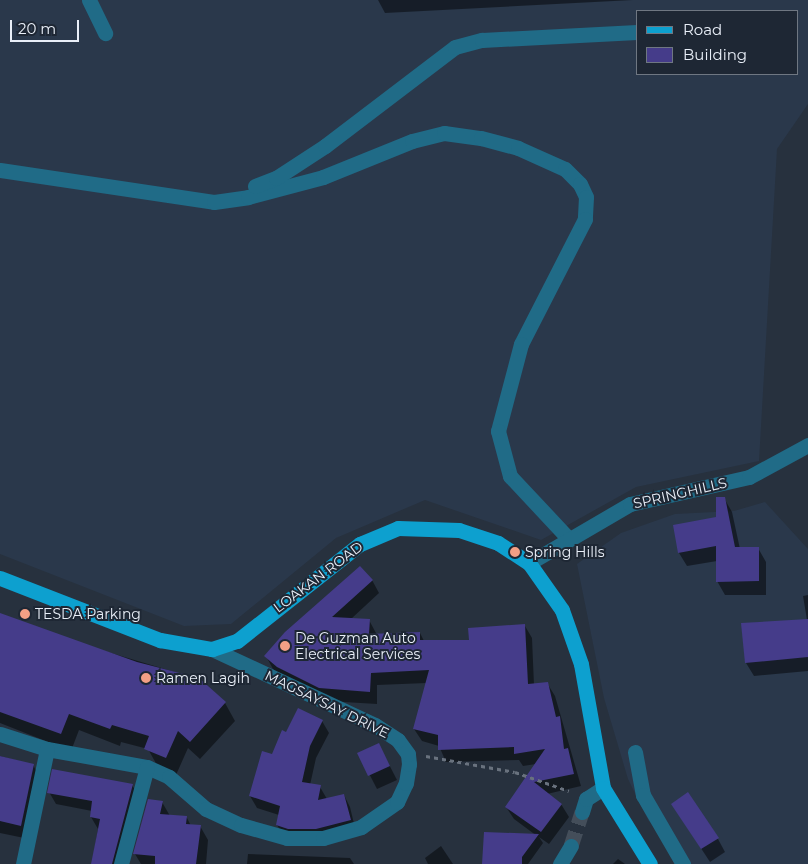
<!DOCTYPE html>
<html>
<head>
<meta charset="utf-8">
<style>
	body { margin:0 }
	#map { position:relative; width:808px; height:864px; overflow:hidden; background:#27313e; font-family:Montserrat,sans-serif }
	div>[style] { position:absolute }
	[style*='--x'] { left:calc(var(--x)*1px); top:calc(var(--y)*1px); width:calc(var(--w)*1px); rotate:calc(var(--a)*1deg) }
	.built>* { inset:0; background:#2a384b }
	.shadow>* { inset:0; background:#0007 }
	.building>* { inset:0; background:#453c8a }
	.minor-tunnel>* { height:15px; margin-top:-7.5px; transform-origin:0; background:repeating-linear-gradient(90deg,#444e5a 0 15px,transparent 0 23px) }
	.path>* { height:3px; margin-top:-1.5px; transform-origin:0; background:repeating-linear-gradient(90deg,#69727e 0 4px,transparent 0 8px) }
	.minor>* { height:15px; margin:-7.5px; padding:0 7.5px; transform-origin:7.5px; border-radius:7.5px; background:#206b87 }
	.major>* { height:15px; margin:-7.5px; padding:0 7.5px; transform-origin:7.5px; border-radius:7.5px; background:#0da0cf }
	.dots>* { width:14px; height:14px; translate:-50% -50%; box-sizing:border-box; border:2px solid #1e2734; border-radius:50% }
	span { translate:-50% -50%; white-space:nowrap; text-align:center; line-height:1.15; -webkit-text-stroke:4px #1e2734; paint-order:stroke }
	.street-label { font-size:14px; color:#e9eff8 }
	.poi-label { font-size:14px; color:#e9eff8 }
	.left { translate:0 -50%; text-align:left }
	.legend { position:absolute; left:636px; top:10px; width:162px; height:65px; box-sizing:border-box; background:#1e2734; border:1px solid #6f7782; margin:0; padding:6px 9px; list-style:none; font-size:15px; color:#e9eff8 }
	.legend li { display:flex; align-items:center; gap:10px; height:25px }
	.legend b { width:25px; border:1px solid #6f7782 }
	.scale { position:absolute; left:10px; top:20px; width:69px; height:22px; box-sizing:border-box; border:2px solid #e9eff8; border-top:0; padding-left:6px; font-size:15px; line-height:18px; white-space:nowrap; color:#e9eff8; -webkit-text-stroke:4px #1e2734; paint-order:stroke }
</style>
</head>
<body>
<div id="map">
	<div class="built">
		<i style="clip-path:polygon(evenodd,0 0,808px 0,808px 104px,777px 149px,759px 461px,636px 487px,541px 540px,425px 500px,336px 538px,231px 624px,184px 626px,0 554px,0 0,637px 11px,797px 11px,797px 74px,637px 74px,637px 11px)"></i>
		<i style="clip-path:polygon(765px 502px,808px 549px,808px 864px,686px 864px,648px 820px,628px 779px,604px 698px,577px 564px,621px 533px,675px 514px,734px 511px)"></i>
	</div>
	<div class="shadow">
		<i style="clip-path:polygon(378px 0,633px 0,385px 13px)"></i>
		<i style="clip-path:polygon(724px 498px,732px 512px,740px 549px,758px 548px,766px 562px,766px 595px,725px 595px,717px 581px,717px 561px,687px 566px,679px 553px,674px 526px,717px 518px)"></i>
		<i style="clip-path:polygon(372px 580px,379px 593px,351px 619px,369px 620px,377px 635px,420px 633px,424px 641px,470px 642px,525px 626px,532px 638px,534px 685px,547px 683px,555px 696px,581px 786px,547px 794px,561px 804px,569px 817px,549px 844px,539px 837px,543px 843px,528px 864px,483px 864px,537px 836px,514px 819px,506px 807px,536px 764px,523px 766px,519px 760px,446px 762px,439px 746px,422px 741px,414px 729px,427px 683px,377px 685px,377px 704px,327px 701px,285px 679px,273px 669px,266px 656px)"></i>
		<i style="clip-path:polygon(808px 595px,808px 671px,754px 676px,746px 663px,807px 620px,803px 596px)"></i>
		<i style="clip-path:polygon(0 615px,51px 635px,198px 679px,225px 703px,235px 721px,200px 759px,188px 748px,176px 775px,158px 767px,148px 749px,121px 742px,120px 746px,79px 730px,71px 751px,0 723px)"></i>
		<i style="clip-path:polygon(322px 721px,329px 733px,316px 758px,310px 785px,320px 787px,327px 799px,344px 795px,350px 807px,356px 832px,284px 836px,277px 825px,279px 815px,257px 808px,250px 796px,287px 734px)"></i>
		<i style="clip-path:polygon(379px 745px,397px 780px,377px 789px,359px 754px)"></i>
		<i style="clip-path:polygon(0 756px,33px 765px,41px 779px,29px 839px,0 833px)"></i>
		<i style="clip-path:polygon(132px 785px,139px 797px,121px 864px,92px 864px,98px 829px,91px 817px,92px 811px,56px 804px,49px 792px)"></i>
		<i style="clip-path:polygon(162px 802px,170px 816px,187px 818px,191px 826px,200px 826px,208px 840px,206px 864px,141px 864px,135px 854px)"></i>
		<i style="clip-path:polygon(672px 804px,718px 839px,725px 852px,710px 862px)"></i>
		<i style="clip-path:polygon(441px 846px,453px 864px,428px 864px,425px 858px)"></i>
		<i style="clip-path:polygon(248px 854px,350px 858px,354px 864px,247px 864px)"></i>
		<i style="clip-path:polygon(618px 859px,625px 864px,613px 864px)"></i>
	</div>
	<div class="building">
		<i style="clip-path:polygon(716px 497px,725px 497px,735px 547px,759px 547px,759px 581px,716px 582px,716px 546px,678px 553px,673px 525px,716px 517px)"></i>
		<i style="clip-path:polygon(360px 566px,373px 580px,332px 617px,370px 619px,369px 634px,420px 632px,420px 640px,469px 640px,468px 628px,525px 624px,528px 684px,548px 682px,556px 717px,560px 716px,564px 749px,568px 748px,574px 774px,534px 782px,562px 804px,541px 832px,505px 807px,545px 749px,514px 754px,514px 747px,438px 750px,438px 735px,413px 729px,429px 670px,371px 673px,370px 692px,319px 688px,277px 667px,264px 656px,285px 632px)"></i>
		<i style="clip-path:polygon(0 613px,137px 662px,199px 678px,226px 702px,190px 742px,178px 731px,166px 758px,144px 749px,149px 736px,112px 725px,110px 729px,69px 714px,61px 734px,0 712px)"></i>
		<i style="clip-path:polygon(808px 619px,808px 657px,745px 663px,741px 623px)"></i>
		<i style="clip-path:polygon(298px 708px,323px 720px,310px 746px,302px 782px,321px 785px,318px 800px,344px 794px,351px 820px,316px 829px,288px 829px,276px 825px,280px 806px,249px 796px,262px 751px,272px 754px,282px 730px,286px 732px)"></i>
		<i style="clip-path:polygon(379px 743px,390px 766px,368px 776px,357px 753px)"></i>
		<i style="clip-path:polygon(0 756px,34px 764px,21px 826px,0 821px)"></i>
		<i style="clip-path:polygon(52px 769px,133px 784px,112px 864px,91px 864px,100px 819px,90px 817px,92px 801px,47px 793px)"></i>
		<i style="clip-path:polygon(688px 792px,719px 838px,701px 849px,671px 804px)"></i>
		<i style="clip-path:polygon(148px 799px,163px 801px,160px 814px,187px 816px,186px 824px,201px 825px,196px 864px,155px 864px,155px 856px,133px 854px)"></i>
		<i style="clip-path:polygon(484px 832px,539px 834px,522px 857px,522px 864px,482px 864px)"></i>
	</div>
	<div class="minor-tunnel">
		<i style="--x:571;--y:846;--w:36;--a:-72"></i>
	</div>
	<div class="path">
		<i style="--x:426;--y:756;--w:90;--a:10.2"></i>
		<i style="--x:515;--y:772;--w:57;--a:19.4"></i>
	</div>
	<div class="minor">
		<i style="--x:89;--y:0;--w:37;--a:64"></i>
		<i style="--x:0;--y:170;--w:216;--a:8.5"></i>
		<i style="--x:214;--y:202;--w:34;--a:-8"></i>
		<i style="--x:248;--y:197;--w:78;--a:-14.9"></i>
		<i style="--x:323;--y:177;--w:96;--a:-22"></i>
		<i style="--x:412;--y:141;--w:33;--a:-14"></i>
		<i style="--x:444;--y:133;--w:37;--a:8"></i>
		<i style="--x:481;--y:138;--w:38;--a:15"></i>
		<i style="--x:518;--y:148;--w:51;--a:24.1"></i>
		<i style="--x:565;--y:169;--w:21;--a:45"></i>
		<i style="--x:580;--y:184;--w:14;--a:65"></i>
		<i style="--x:586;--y:197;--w:22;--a:93"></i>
		<i style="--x:585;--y:219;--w:140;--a:117.1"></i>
		<i style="--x:521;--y:344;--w:90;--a:104.8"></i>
		<i style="--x:498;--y:431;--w:47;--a:75.1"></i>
		<i style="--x:510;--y:476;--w:86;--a:46.9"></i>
		<i style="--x:255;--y:186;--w:22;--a:-21"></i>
		<i style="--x:276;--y:178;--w:59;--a:-33.1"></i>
		<i style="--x:325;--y:146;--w:163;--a:-37.3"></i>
		<i style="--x:455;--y:47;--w:28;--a:-15"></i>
		<i style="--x:482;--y:40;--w:155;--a:-3"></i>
		<i style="--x:529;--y:563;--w:117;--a:-30.3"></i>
		<i style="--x:630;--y:504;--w:122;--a:-12.8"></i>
		<i style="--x:749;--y:477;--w:67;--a:-28.5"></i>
		<i style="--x:0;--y:734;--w:49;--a:17.7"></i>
		<i style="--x:47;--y:749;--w:102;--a:10.2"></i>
		<i style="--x:147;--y:767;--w:24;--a:24"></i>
		<i style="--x:169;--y:777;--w:49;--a:40.9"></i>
		<i style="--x:206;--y:809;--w:38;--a:25"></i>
		<i style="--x:241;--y:825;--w:48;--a:15.8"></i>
		<i style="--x:287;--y:838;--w:36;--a:0"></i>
		<i style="--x:323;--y:838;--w:40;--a:-16"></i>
		<i style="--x:361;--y:827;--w:44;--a:-34.8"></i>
		<i style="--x:397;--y:802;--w:21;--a:-65"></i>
		<i style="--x:406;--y:783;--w:19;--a:-81"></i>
		<i style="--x:409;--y:764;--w:10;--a:-96"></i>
		<i style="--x:408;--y:754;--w:17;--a:-126"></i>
		<i style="--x:398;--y:740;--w:27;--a:-147"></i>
		<i style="--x:375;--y:725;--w:180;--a:-155"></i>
		<i style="--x:635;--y:752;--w:44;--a:79.5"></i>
		<i style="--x:643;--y:795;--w:80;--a:59.9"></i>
		<i style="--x:582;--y:812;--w:14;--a:-73"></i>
		<i style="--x:586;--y:799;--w:20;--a:-33"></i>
		<i style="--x:23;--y:864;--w:117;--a:-78.2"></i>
		<i style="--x:121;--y:864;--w:100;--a:-75"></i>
		<i style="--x:560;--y:864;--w:21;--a:-59"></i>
	</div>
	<div class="major">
		<i style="--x:0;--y:578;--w:172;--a:21.2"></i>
		<i style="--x:160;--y:640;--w:53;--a:9.8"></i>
		<i style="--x:212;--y:649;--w:26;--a:-18"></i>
		<i style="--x:237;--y:641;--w:157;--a:-38.3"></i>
		<i style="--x:360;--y:544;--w:41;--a:-22.8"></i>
		<i style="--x:398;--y:528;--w:61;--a:1.9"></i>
		<i style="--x:459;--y:530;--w:41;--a:18.4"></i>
		<i style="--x:498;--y:543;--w:37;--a:33"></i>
		<i style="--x:529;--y:563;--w:57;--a:54.9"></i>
		<i style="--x:562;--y:610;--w:57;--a:70.6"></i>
		<i style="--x:581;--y:664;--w:126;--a:79.9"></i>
		<i style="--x:603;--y:788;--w:89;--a:58.3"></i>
	</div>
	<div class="dots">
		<i style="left:515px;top:552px;background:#f39f85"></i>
		<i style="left:25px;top:614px;background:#f39f85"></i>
		<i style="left:285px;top:646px;background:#f39f85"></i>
		<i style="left:146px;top:678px;background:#f39f85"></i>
	</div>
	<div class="street-label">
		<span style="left:680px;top:493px;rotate:-13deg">SPRINGHILLS</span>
		<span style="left:318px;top:577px;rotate:-37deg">LOAKAN ROAD</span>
		<span style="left:327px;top:704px;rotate:26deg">MAGSAYSAY DRIVE</span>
	</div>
	<div class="poi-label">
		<span class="left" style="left:525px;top:552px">Spring Hills</span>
		<span class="left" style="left:35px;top:614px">TESDA Parking</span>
		<span class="left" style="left:295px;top:646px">De Guzman Auto<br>Electrical Services</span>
		<span class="left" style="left:156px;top:678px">Ramen Lagih</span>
	</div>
	<ul class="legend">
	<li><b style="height:6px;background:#0da0cf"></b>Road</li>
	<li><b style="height:14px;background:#453c8a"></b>Building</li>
	</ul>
	<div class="scale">20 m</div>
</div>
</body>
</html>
